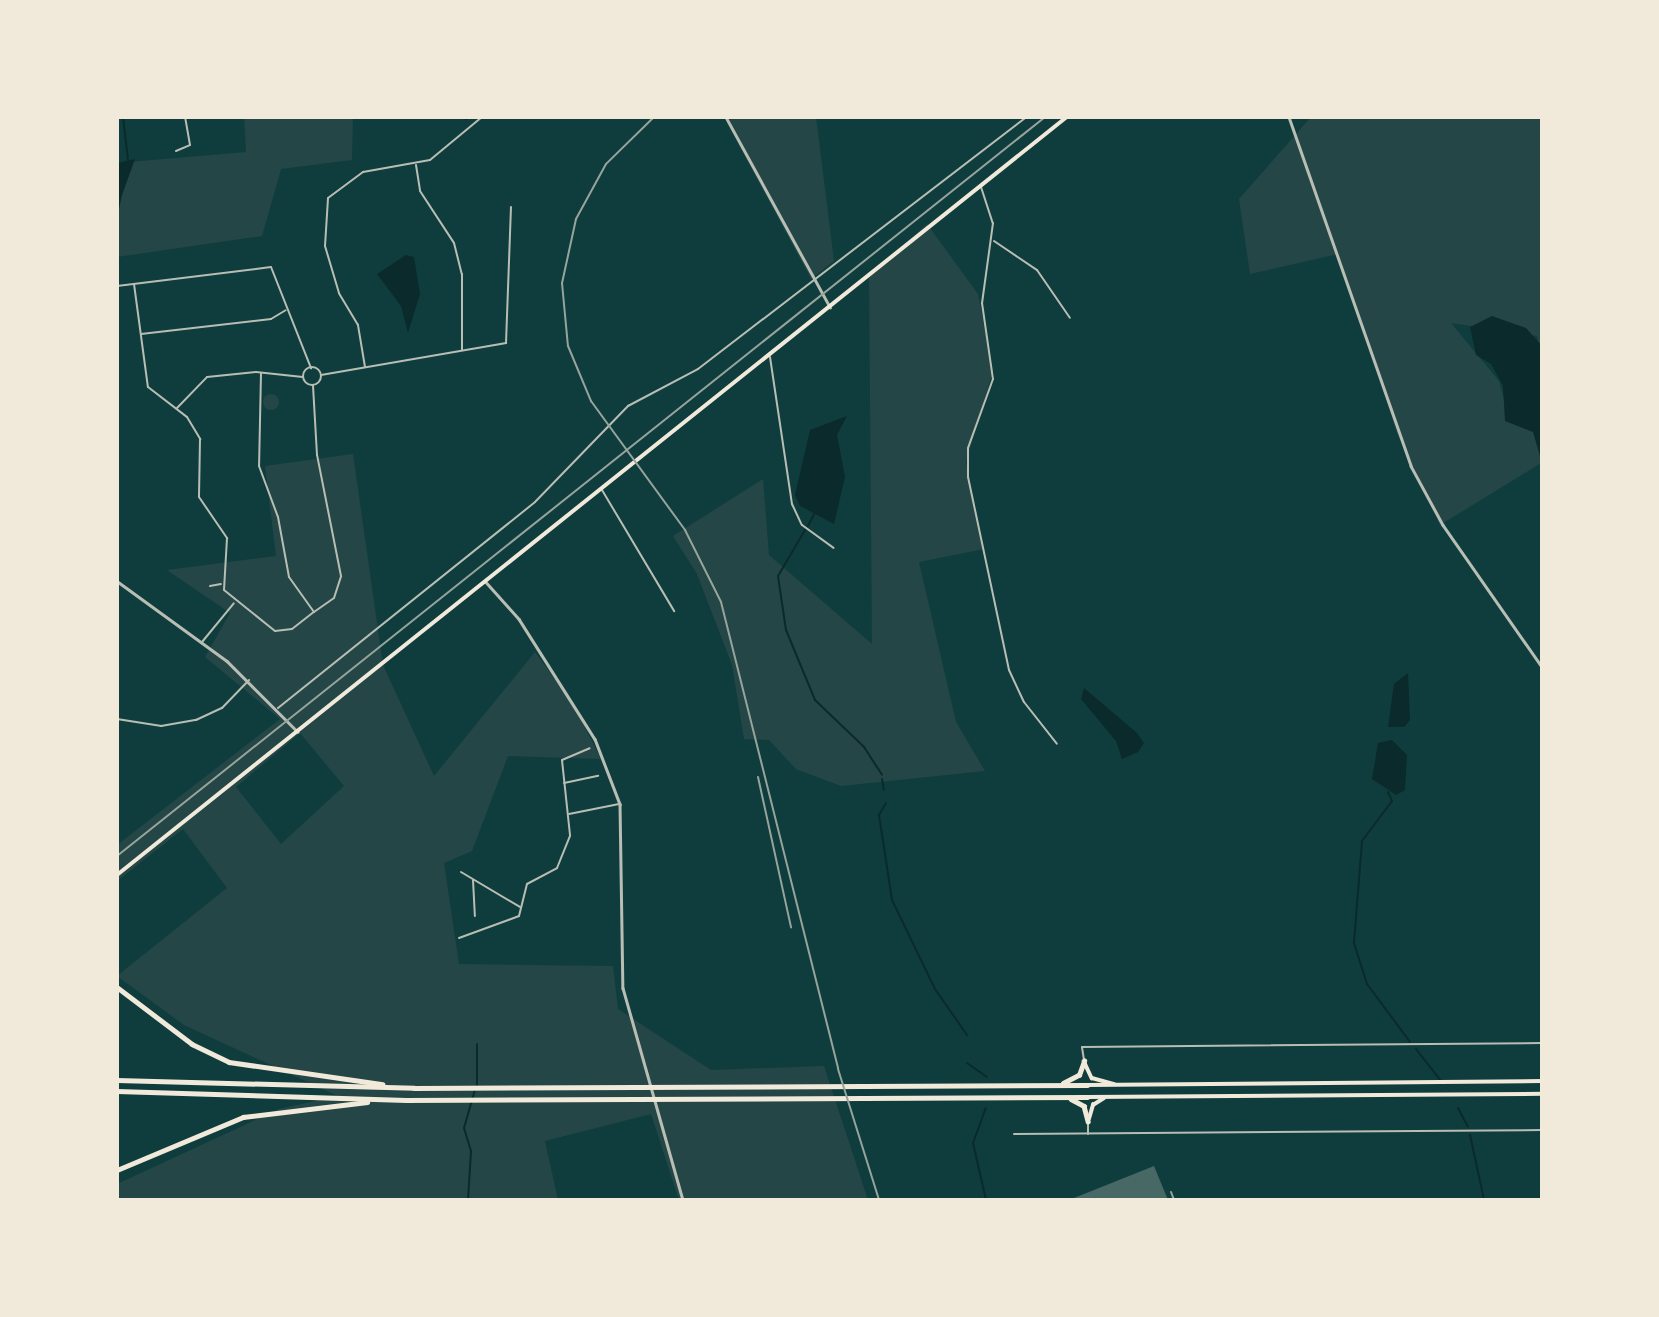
<!DOCTYPE html>
<html>
<head>
<meta charset="utf-8">
<style>
	body { margin:0 }
	#map { position:relative; width:1659px; height:1317px; overflow:hidden; background:#0f3d3e; font-family:Mulish,sans-serif }
	div>[style] { position:absolute }
	[style*='--x'] { left:calc(var(--x)*1px); top:calc(var(--y)*1px); width:calc(var(--w)*1px); rotate:calc(var(--a)*1deg) }
	.green>* { inset:0; background:#244646 }
	.round { border-radius:50% }
	.water>* { inset:0; background:#0a2a2b }
	.stream>* { height:2px; margin:-1px; padding:0 1px; transform-origin:1px; border-radius:1px; background:#0a2a2b }
	.building>* { inset:0; background:#486865 }
	.minor>* { height:2px; margin:-1px; padding:0 1px; transform-origin:1px; border-radius:1px; background:#b8beb3 }
	.minor>.ring { margin:-1px; padding:0; box-sizing:content-box; background:none; border:2px solid #b8beb3; border-radius:50% }
	.tertiary>* { height:2.5px; margin:-1.25px; padding:0 1.25px; transform-origin:1.25px; border-radius:1.25px; background:#b8beb3 }
	.primary>* { height:3.5px; margin:-1.75px; padding:0 1.75px; transform-origin:1.75px; border-radius:1.75px; background:#f1e9da }
	.trunk>* { height:3.5px; margin:-1.75px; padding:0 1.75px; transform-origin:1.75px; border-radius:1.75px; background:#f1e9da }
	.motorway>* { height:4.5px; margin:-2.25px; padding:0 2.25px; transform-origin:2.25px; border-radius:2.25px; background:#f1e9da }
	.rail>* { height:2px; margin:-1px; padding:0 1px; transform-origin:1px; border-radius:1px; background:#97a49c }
	span { translate:-50% -50%; white-space:nowrap; text-align:center; line-height:1.15; -webkit-text-stroke:5px #f1e9da; paint-order:stroke }
	.frame { position:absolute; inset:0; border:119px solid #f1e9da; pointer-events:none }
</style>
</head>
<body>
<div id="map">
	<div class="green">
		<i style="clip-path:polygon(244px 117px,353px 117px,352px 160px,281px 169px,262px 236px,117px 257px,117px 163px,246px 152px)"></i>
		<i style="clip-path:polygon(724px 117px,816px 117px,834px 261px,811px 279px)"></i>
		<i style="clip-path:polygon(1311px 117px,1542px 117px,1542px 363px,1537px 336px,1451px 323px,1499px 381px,1509px 418px,1540px 435px,1541px 463px,1440px 525px,1397px 433px,1338px 254px,1250px 274px,1239px 199px)"></i>
		<i style="clip-path:polygon(927px 224px,978px 294px,993px 371px,966px 462px,984px 549px,919px 562px,956px 722px,985px 771px,841px 786px,796px 769px,769px 740px,744px 739px,732px 665px,697px 574px,673px 536px,763px 479px,769px 555px,872px 644px,869px 277px)"></i>
		<i class="round" style="left:263px;top:394px;width:16px;height:16px"></i>
		<i style="clip-path:polygon(evenodd,353px 454px,383px 665px,434px 776px,535px 652px,573px 704px,601px 759px,508px 756px,472px 851px,444px 863px,459px 964px,613px 966px,618px 1009px,711px 1070px,824px 1066px,868px 1200px,679px 1200px,651px 1114px,545px 1141px,558px 1200px,117px 1200px,117px 1184px,279px 1109px,338px 1096px,184px 1025px,117px 976px,227px 888px,183px 829px,117px 881px,117px 845px,280px 719px,205px 657px,230px 613px,167px 570px,276px 556px,265px 466px,353px 454px,300px 733px,344px 786px,281px 844px,236px 787px,300px 733px)"></i>
	</div>
	<div class="water">
		<i style="clip-path:polygon(135px 159px,122px 195px,117px 219px,117px 163px)"></i>
		<i style="clip-path:polygon(406px 255px,414px 257px,420px 294px,408px 333px,401px 306px,377px 274px)"></i>
		<i style="clip-path:polygon(1492px 316px,1526px 328px,1542px 346px,1542px 463px,1533px 432px,1505px 421px,1503px 386px,1491px 364px,1476px 355px,1470px 327px)"></i>
		<i style="clip-path:polygon(847px 416px,837px 435px,845px 477px,834px 524px,800px 506px,795px 495px,810px 430px)"></i>
		<i style="clip-path:polygon(1408px 673px,1410px 720px,1404px 727px,1388px 727px,1394px 684px)"></i>
		<i style="clip-path:polygon(1084px 688px,1137px 733px,1144px 743px,1138px 752px,1122px 759px,1116px 741px,1081px 699px)"></i>
		<i style="clip-path:polygon(1392px 740px,1407px 755px,1405px 790px,1396px 795px,1372px 779px,1378px 743px)"></i>
	</div>
	<div class="stream">
		<i style="--x:123;--y:117;--w:43;--a:83.4"></i>
		<i style="--x:463;--y:117;--w:4;--a:34"></i>
		<i style="--x:808;--y:526;--w:13;--a:-63"></i>
		<i style="--x:805;--y:530;--w:53;--a:120.4"></i>
		<i style="--x:778;--y:576;--w:55;--a:81.6"></i>
		<i style="--x:786;--y:630;--w:76;--a:67.5"></i>
		<i style="--x:815;--y:700;--w:68;--a:43.8"></i>
		<i style="--x:864;--y:747;--w:33;--a:57"></i>
		<i style="--x:882;--y:779;--w:11;--a:80"></i>
		<i style="--x:1388;--y:792;--w:10;--a:66"></i>
		<i style="--x:1392;--y:801;--w:50;--a:126.9"></i>
		<i style="--x:1362;--y:841;--w:102;--a:94.5"></i>
		<i style="--x:1354;--y:943;--w:43;--a:72.4"></i>
		<i style="--x:1367;--y:984;--w:72;--a:53.4"></i>
		<i style="--x:886;--y:803;--w:14;--a:120"></i>
		<i style="--x:879;--y:815;--w:86;--a:81.3"></i>
		<i style="--x:892;--y:900;--w:99;--a:64.2"></i>
		<i style="--x:935;--y:989;--w:56;--a:55.2"></i>
		<i style="--x:477;--y:1044;--w:41;--a:90"></i>
		<i style="--x:1416;--y:1049;--w:39;--a:52"></i>
		<i style="--x:967;--y:1063;--w:24;--a:35"></i>
		<i style="--x:1458;--y:1108;--w:21;--a:62"></i>
		<i style="--x:1470;--y:1135;--w:66;--a:77.8"></i>
		<i style="--x:468;--y:1200;--w:49;--a:-86.5"></i>
		<i style="--x:471;--y:1151;--w:24;--a:-107"></i>
		<i style="--x:464;--y:1128;--w:40;--a:-74"></i>
		<i style="--x:986;--y:1200;--w:58;--a:-102.8"></i>
		<i style="--x:973;--y:1143;--w:37;--a:-70"></i>
	</div>
	<div class="building">
		<i style="clip-path:polygon(1154px 1166px,1168px 1200px,1069px 1200px)"></i>
	</div>
	<div class="minor">
		<i style="--x:176;--y:151;--w:15;--a:-23"></i>
		<i style="--x:190;--y:145;--w:28;--a:-100"></i>
		<i style="--x:416;--y:165;--w:26;--a:81"></i>
		<i style="--x:420;--y:191;--w:62;--a:56.8"></i>
		<i style="--x:454;--y:243;--w:32;--a:76"></i>
		<i style="--x:462;--y:274;--w:76;--a:90"></i>
		<i style="--x:981;--y:187;--w:38;--a:72"></i>
		<i style="--x:993;--y:223;--w:81;--a:97.8"></i>
		<i style="--x:982;--y:303;--w:77;--a:81.8"></i>
		<i style="--x:993;--y:379;--w:73;--a:109.9"></i>
		<i style="--x:968;--y:448;--w:29;--a:90"></i>
		<i style="--x:968;--y:477;--w:197;--a:78"></i>
		<i style="--x:1009;--y:670;--w:35;--a:65"></i>
		<i style="--x:1024;--y:702;--w:53;--a:51.8"></i>
		<i style="--x:994;--y:241;--w:52;--a:34"></i>
		<i style="--x:1037;--y:270;--w:58;--a:55.5"></i>
		<i style="--x:134;--y:284;--w:104;--a:82.3"></i>
		<i style="--x:148;--y:387;--w:49;--a:37.6"></i>
		<i style="--x:187;--y:417;--w:26;--a:59"></i>
		<i style="--x:200;--y:439;--w:58;--a:91"></i>
		<i style="--x:199;--y:497;--w:50;--a:55.7"></i>
		<i style="--x:227;--y:538;--w:52;--a:93.3"></i>
		<i style="--x:224;--y:590;--w:65;--a:38.8"></i>
		<i style="--x:275;--y:631;--w:17;--a:-7"></i>
		<i style="--x:292;--y:629;--w:28;--a:-38"></i>
		<i style="--x:117;--y:286;--w:155;--a:-7"></i>
		<i style="--x:271;--y:267;--w:109;--a:68.4"></i>
		<i style="--x:141;--y:334;--w:131;--a:-6.6"></i>
		<i style="--x:271;--y:319;--w:17;--a:-31"></i>
		<i style="--x:770;--y:357;--w:149;--a:81.5"></i>
		<i style="--x:792;--y:504;--w:23;--a:65"></i>
		<i style="--x:802;--y:525;--w:39;--a:36"></i>
		<i style="--x:365;--y:367;--w:43;--a:-99.5"></i>
		<i style="--x:358;--y:325;--w:37;--a:-121"></i>
		<i style="--x:339;--y:293;--w:49;--a:-106.6"></i>
		<i style="--x:325;--y:246;--w:48;--a:-86.4"></i>
		<i style="--x:328;--y:198;--w:44;--a:-36.6"></i>
		<i style="--x:363;--y:172;--w:68;--a:-10.2"></i>
		<i style="--x:430;--y:160;--w:67;--a:-39.6"></i>
		<i class="ring" style="left:303px;top:367px;width:16px;height:16px"></i>
		<i style="--x:261;--y:373;--w:93;--a:91.2"></i>
		<i style="--x:259;--y:466;--w:54;--a:69.6"></i>
		<i style="--x:278;--y:517;--w:61;--a:79.6"></i>
		<i style="--x:289;--y:577;--w:43;--a:54.5"></i>
		<i style="--x:314;--y:612;--w:24;--a:-35"></i>
		<i style="--x:334;--y:598;--w:23;--a:-72"></i>
		<i style="--x:341;--y:576;--w:123;--a:-101.2"></i>
		<i style="--x:317;--y:455;--w:70;--a:-93.3"></i>
		<i style="--x:321;--y:375;--w:188;--a:-9.8"></i>
		<i style="--x:506;--y:343;--w:136;--a:-87.9"></i>
		<i style="--x:177;--y:408;--w:43;--a:-45.9"></i>
		<i style="--x:207;--y:377;--w:49;--a:-5.8"></i>
		<i style="--x:256;--y:372;--w:47;--a:6.1"></i>
		<i style="--x:602;--y:490;--w:141;--a:59.2"></i>
		<i style="--x:210;--y:586;--w:11;--a:-10"></i>
		<i style="--x:202;--y:642;--w:50;--a:-50.6"></i>
		<i style="--x:278;--y:708;--w:329;--a:-38.7"></i>
		<i style="--x:535;--y:502;--w:134;--a:-45.9"></i>
		<i style="--x:628;--y:406;--w:79;--a:-27.9"></i>
		<i style="--x:698;--y:369;--w:414;--a:-37.5"></i>
		<i style="--x:117;--y:719;--w:45;--a:9"></i>
		<i style="--x:161;--y:726;--w:36;--a:-10"></i>
		<i style="--x:196;--y:720;--w:29;--a:-25"></i>
		<i style="--x:222;--y:708;--w:39;--a:-46"></i>
		<i style="--x:564;--y:783;--w:35;--a:-12"></i>
		<i style="--x:569;--y:814;--w:51;--a:-11.3"></i>
		<i style="--x:461;--y:872;--w:69;--a:30.7"></i>
		<i style="--x:473;--y:880;--w:36;--a:87"></i>
		<i style="--x:459;--y:938;--w:64;--a:-20.1"></i>
		<i style="--x:519;--y:916;--w:33;--a:-76"></i>
		<i style="--x:527;--y:884;--w:34;--a:-28"></i>
		<i style="--x:557;--y:868;--w:35;--a:-68"></i>
		<i style="--x:570;--y:835;--w:75;--a:-96.1"></i>
		<i style="--x:562;--y:760;--w:30;--a:-23"></i>
		<i style="--x:1084;--y:1060;--w:13;--a:-99"></i>
		<i style="--x:1082;--y:1047;--w:460;--a:-0.5"></i>
		<i style="--x:1014;--y:1134;--w:528;--a:-0.43"></i>
		<i style="--x:1088;--y:1134;--w:12;--a:-90"></i>
	</div>
	<div class="tertiary">
		<i style="--x:726;--y:117;--w:217;--a:61.3"></i>
		<i style="--x:1289;--y:117;--w:370;--a:70.7"></i>
		<i style="--x:1411;--y:466;--w:67;--a:61.5"></i>
		<i style="--x:1443;--y:525;--w:173;--a:55.1"></i>
		<i style="--x:117;--y:581;--w:136;--a:36"></i>
		<i style="--x:227;--y:661;--w:100;--a:45"></i>
		<i style="--x:486;--y:582;--w:50;--a:48.3"></i>
		<i style="--x:519;--y:619;--w:142;--a:57.7"></i>
		<i style="--x:595;--y:739;--w:70;--a:69"></i>
		<i style="--x:620;--y:804;--w:184;--a:89.1"></i>
		<i style="--x:623;--y:988;--w:220;--a:74.2"></i>
	</div>
	<div class="primary">
		<i style="--x:117;--y:875;--w:1215;--a:-38.59"></i>
	</div>
	<div class="trunk">
		<i style="--x:1084;--y:1061;--w:19;--a:65"></i>
		<i style="--x:1092;--y:1078;--w:23;--a:15"></i>
		<i style="--x:1087;--y:1085;--w:455;--a:-0.5"></i>
		<i style="--x:1087;--y:1097;--w:455;--a:-0.4"></i>
		<i style="--x:1089;--y:1119;--w:15;--a:-74"></i>
		<i style="--x:1093;--y:1105;--w:13;--a:-32"></i>
	</div>
	<div class="motorway">
		<i style="--x:117;--y:987;--w:94;--a:37.2"></i>
		<i style="--x:192;--y:1044;--w:41;--a:25.9"></i>
		<i style="--x:229;--y:1062;--w:155;--a:8.2"></i>
		<i style="--x:117;--y:1080;--w:297;--a:1.5"></i>
		<i style="--x:414;--y:1088;--w:673;--a:-0.26"></i>
		<i style="--x:1063;--y:1083;--w:18;--a:-27"></i>
		<i style="--x:1079;--y:1075;--w:15;--a:-70"></i>
		<i style="--x:117;--y:1091;--w:289;--a:1.8"></i>
		<i style="--x:406;--y:1100;--w:681;--a:-0.25"></i>
		<i style="--x:1071;--y:1099;--w:15;--a:28"></i>
		<i style="--x:1084;--y:1106;--w:16;--a:75"></i>
		<i style="--x:117;--y:1170;--w:137;--a:-22.8"></i>
		<i style="--x:243;--y:1117;--w:125;--a:-6.9"></i>
	</div>
	<div class="rail">
		<i style="--x:654;--y:117;--w:67;--a:135.6"></i>
		<i style="--x:606;--y:164;--w:63;--a:118.6"></i>
		<i style="--x:576;--y:219;--w:66;--a:102.3"></i>
		<i style="--x:562;--y:283;--w:63;--a:84.6"></i>
		<i style="--x:568;--y:346;--w:60;--a:67.3"></i>
		<i style="--x:591;--y:401;--w:160;--a:53.9"></i>
		<i style="--x:685;--y:530;--w:80;--a:63.4"></i>
		<i style="--x:721;--y:602;--w:481;--a:75.9"></i>
		<i style="--x:838;--y:1069;--w:137;--a:72.6"></i>
		<i style="--x:758;--y:777;--w:154;--a:77.6"></i>
		<i style="--x:117;--y:856;--w:1186;--a:-38.53"></i>
		<i style="--x:1171;--y:1192;--w:9;--a:69"></i>
	</div>
	<div class="frame"></div>
</div>
</body>
</html>
